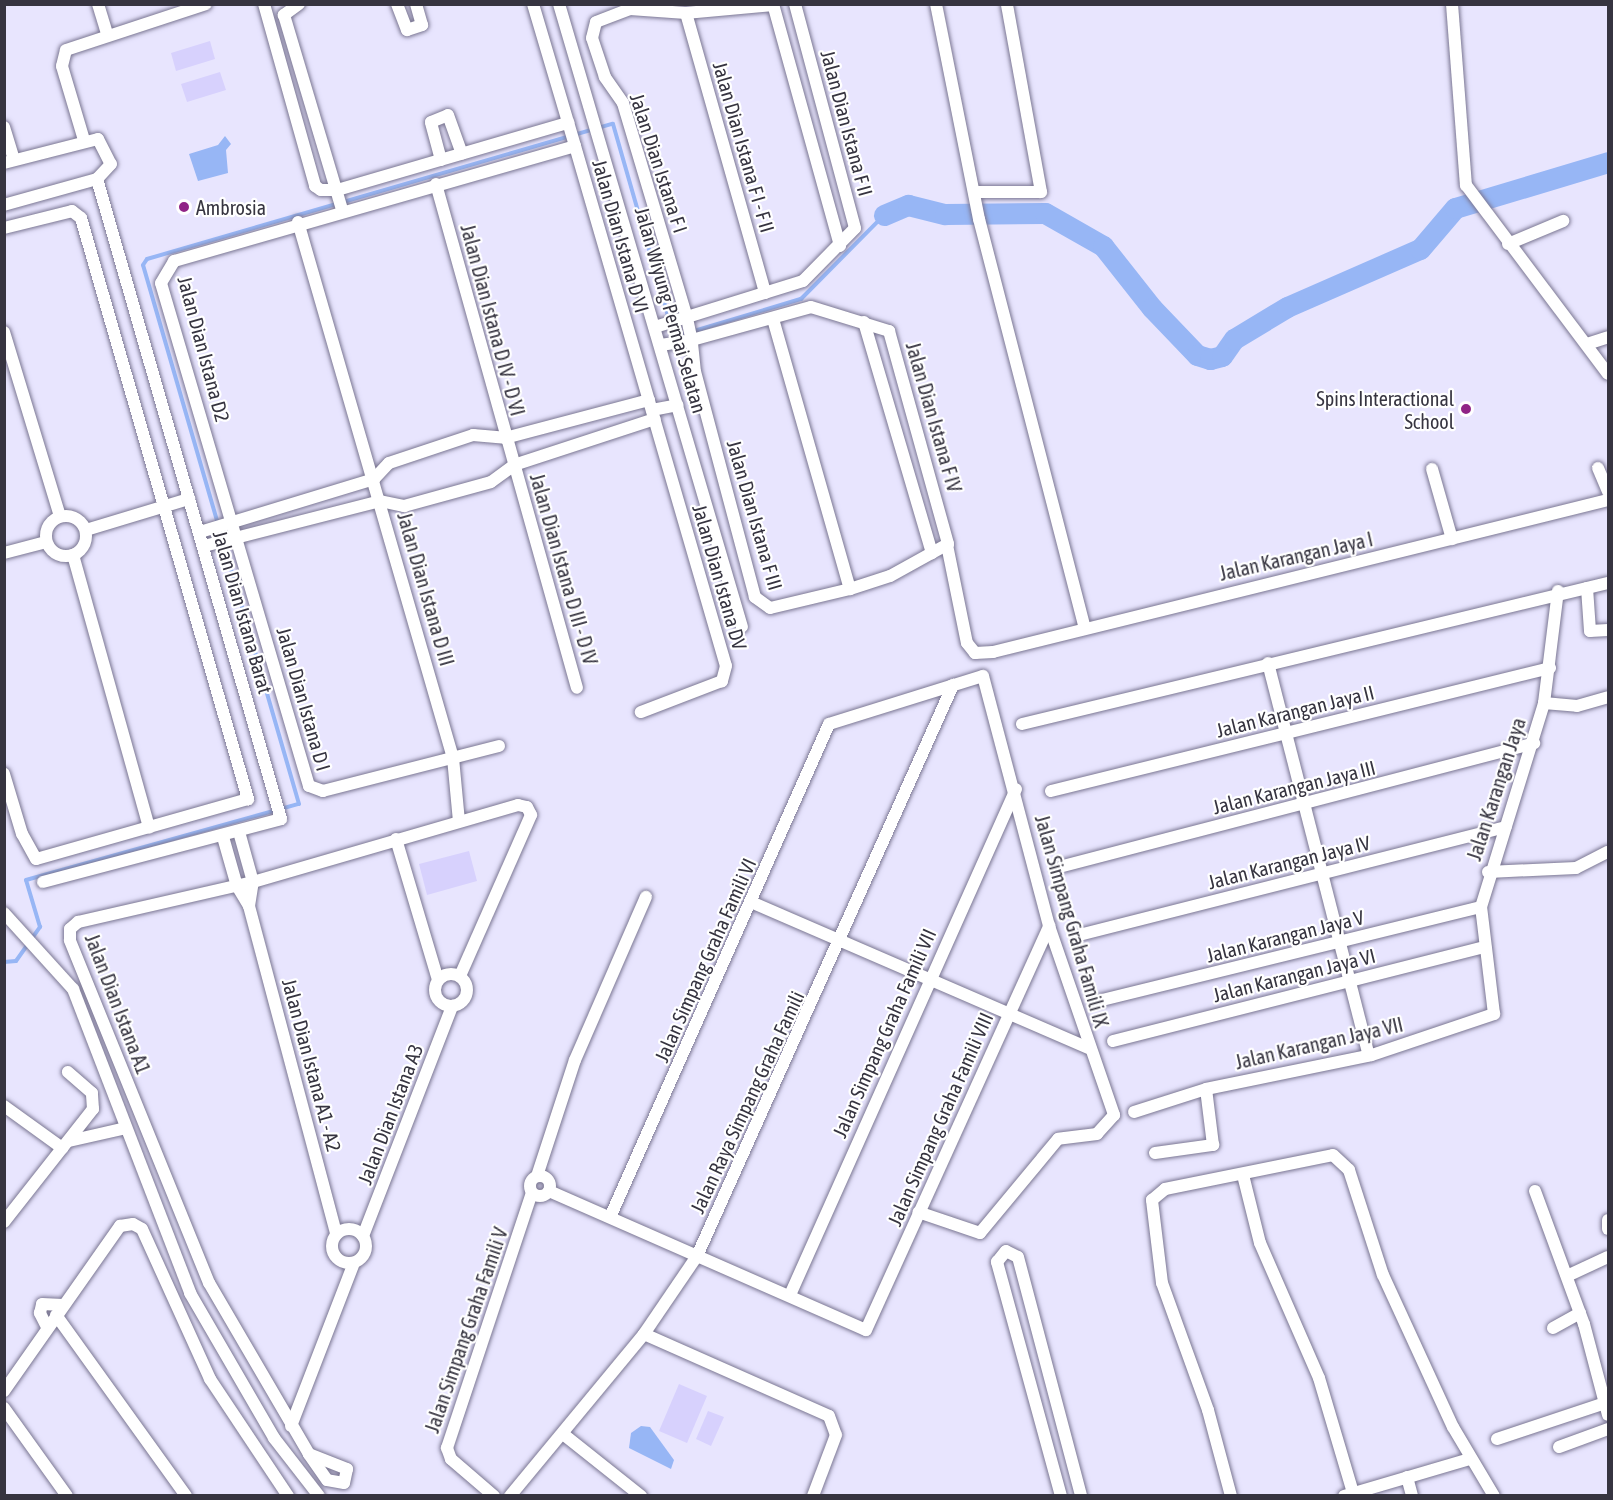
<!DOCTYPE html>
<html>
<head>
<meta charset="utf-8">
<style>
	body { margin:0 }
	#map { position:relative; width:1613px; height:1500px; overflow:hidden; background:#e8e5fe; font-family:"Asap Condensed",sans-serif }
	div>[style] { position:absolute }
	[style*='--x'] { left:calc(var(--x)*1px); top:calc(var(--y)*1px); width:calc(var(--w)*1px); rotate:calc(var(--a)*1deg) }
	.green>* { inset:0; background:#d7d1fd }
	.water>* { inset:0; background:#97b6f5 }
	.stream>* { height:4px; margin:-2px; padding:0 2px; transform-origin:2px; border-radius:2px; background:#97b6f5 }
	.river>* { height:21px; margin:-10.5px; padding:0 10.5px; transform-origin:10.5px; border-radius:10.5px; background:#97b6f5 }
	.roads { filter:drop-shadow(0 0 2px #7a7692) drop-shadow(0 0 2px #7a7692) }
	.minor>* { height:12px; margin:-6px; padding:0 6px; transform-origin:6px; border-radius:6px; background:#fff }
	.minor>.ring { margin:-6px; padding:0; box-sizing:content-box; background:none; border:12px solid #fff; border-radius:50% }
	.dots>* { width:16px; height:16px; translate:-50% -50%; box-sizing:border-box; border:3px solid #fff; border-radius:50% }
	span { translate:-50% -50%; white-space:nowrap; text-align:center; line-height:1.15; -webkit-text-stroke:4.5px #fff; paint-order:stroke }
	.street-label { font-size:20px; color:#363440 }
	.poi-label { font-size:20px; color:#363440 }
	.left { translate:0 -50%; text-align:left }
	.right { translate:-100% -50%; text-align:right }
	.frame { position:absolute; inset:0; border:6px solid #363440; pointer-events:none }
</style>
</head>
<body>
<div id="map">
	<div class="green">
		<i style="clip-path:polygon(210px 41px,215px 59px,176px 71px,171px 53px)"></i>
		<i style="clip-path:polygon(220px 72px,226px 90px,187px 102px,181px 84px)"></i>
		<i style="clip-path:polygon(469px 851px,477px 881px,427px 895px,419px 864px)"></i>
		<i style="clip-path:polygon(679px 1384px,707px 1396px,687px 1443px,659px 1431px)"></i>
		<i style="clip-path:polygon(708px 1411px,724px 1417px,711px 1446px,696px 1439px)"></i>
	</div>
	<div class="water">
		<i style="clip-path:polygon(225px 136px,231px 144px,226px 150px,228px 173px,198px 181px,189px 154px,218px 145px)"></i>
		<i style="clip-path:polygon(641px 1426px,650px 1427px,674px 1460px,671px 1469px,629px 1448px,631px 1433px)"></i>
	</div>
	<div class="stream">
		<i style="--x:4;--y:962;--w:12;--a:-5"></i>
		<i style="--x:16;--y:961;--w:42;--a:-54.8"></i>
		<i style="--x:40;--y:927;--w:49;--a:-106.6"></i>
		<i style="--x:26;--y:880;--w:283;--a:-15.6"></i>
		<i style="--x:299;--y:804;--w:561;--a:-106.14"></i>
		<i style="--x:143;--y:265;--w:7;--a:-56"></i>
		<i style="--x:147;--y:259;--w:485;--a:-16.2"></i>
		<i style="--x:613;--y:124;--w:222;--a:74"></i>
		<i style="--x:674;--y:337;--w:133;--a:-16.7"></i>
		<i style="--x:801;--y:299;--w:118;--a:-45.3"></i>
	</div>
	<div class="river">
		<i style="--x:884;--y:215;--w:26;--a:-23"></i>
		<i style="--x:908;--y:205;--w:38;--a:14"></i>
		<i style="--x:945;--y:214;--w:100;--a:-0.6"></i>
		<i style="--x:1045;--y:213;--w:67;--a:29.6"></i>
		<i style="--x:1103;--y:246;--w:79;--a:51.7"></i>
		<i style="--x:1152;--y:308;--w:65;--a:46.2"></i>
		<i style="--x:1197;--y:355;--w:14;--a:17"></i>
		<i style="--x:1210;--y:359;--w:12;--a:-14"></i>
		<i style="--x:1222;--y:356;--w:21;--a:-55"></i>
		<i style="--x:1234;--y:339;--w:62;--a:-31.1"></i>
		<i style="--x:1287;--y:307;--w:145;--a:-23.6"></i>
		<i style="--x:1420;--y:249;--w:54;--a:-49.5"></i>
		<i style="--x:1455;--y:208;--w:160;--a:-16.7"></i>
	</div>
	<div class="roads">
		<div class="minor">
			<i style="--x:98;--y:4;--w:31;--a:73"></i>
			<i style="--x:264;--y:4;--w:189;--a:74.3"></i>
			<i style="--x:315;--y:186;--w:7;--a:34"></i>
			<i style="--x:321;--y:190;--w:16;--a:0"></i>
			<i style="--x:337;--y:190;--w:241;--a:-16.2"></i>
			<i style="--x:299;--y:4;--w:19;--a:144"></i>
			<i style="--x:284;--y:15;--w:203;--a:73.4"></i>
			<i style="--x:397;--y:4;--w:28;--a:69"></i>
			<i style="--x:407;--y:30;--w:16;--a:-18"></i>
			<i style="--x:422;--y:25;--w:22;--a:-106"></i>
			<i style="--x:533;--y:4;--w:148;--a:73.5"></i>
			<i style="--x:559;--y:4;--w:649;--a:73.63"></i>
			<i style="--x:773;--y:4;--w:251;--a:74.5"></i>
			<i style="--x:936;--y:4;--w:219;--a:78.7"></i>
			<i style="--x:979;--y:219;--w:423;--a:75.5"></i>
			<i style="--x:1452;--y:4;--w:182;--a:85.6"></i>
			<i style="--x:1466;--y:185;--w:236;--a:53.1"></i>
			<i style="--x:686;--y:13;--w:291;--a:74.2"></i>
			<i style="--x:4;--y:127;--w:34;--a:73"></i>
			<i style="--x:84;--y:140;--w:77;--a:-106.6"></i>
			<i style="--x:62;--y:66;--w:16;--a:-76"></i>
			<i style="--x:66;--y:50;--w:147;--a:-18.2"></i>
			<i style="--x:441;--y:160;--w:39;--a:-105"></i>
			<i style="--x:431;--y:122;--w:18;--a:-22"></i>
			<i style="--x:448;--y:115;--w:41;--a:70.3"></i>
			<i style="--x:4;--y:163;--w:97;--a:-14.3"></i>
			<i style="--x:98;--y:139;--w:28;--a:63"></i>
			<i style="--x:111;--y:164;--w:21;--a:133"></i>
			<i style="--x:97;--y:179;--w:97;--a:164.4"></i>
			<i style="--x:436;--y:184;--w:523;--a:74.37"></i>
			<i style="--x:974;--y:192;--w:67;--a:0"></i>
			<i style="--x:1041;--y:192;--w:191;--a:-100.3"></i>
			<i style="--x:298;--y:222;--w:558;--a:73.87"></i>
			<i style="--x:453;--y:758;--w:63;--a:84.6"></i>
			<i style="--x:4;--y:228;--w:70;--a:-14"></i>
			<i style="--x:72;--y:211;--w:11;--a:38"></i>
			<i style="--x:81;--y:218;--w:605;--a:73.96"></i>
			<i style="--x:248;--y:799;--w:220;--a:164.2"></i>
			<i style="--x:36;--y:859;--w:29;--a:-119"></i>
			<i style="--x:22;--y:834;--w:63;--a:-106.7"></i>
			<i style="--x:1508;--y:244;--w:60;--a:-22.7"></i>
			<i style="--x:773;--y:319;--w:281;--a:74.1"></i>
			<i style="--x:864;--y:322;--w:241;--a:73.6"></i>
			<i style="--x:655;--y:327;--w:155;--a:-17.3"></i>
			<i style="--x:803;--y:281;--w:74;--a:-45.5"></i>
			<i style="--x:855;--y:228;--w:232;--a:-105"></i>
			<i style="--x:4;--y:332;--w:192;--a:73.1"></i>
			<i style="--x:1587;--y:344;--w:22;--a:-18"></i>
			<i style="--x:661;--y:345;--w:31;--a:-9"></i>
			<i style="--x:692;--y:340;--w:123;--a:-15.5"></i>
			<i style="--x:811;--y:307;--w:82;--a:17.1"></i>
			<i style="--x:889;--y:331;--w:221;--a:74.5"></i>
			<i style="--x:948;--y:544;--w:66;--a:151.1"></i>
			<i style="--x:890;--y:576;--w:42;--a:162"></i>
			<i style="--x:850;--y:589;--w:82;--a:166.6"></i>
			<i style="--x:770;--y:608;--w:19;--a:-144"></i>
			<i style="--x:755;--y:597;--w:233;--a:-104.9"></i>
			<i style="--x:695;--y:372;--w:27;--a:-96"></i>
			<i style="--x:692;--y:345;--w:5;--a:-90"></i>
			<i style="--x:692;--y:340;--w:3;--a:-108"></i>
			<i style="--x:691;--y:337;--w:19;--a:-102"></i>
			<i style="--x:687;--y:318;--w:224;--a:-106.6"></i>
			<i style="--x:623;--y:103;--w:32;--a:-125"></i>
			<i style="--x:605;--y:77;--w:41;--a:-108.4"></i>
			<i style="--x:592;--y:38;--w:16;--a:-76"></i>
			<i style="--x:596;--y:22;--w:36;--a:-21"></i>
			<i style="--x:630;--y:9;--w:56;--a:4.1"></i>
			<i style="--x:686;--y:13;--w:87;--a:-5.3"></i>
			<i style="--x:652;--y:410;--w:26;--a:-11"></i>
			<i style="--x:505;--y:438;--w:149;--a:-14.8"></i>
			<i style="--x:1598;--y:468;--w:26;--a:67"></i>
			<i style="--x:1432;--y:469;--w:73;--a:74.1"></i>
			<i style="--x:374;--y:479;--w:22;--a:-47"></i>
			<i style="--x:389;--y:463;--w:89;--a:-18.4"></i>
			<i style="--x:473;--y:435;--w:32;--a:5"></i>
			<i style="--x:380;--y:501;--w:25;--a:12"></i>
			<i style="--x:404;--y:506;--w:90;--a:-15.4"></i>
			<i style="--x:491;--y:482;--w:29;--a:-36"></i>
			<i style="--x:514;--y:465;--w:148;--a:-18.1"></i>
			<i class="ring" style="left:46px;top:516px;width:28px;height:28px"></i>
			<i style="--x:86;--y:530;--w:108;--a:-16.8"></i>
			<i style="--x:200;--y:532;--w:182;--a:-16.9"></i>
			<i style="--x:947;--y:545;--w:100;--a:78.5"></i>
			<i style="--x:967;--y:643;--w:13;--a:51"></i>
			<i style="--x:975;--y:653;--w:18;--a:-3"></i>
			<i style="--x:993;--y:652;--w:634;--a:-13.88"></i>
			<i style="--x:204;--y:546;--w:182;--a:-14.3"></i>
			<i style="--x:4;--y:553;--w:43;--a:-14.7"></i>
			<i style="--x:73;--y:555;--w:283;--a:74.4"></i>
			<i style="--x:1587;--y:588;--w:43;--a:86"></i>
			<i style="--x:1590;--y:631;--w:18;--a:-3"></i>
			<i style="--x:1268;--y:663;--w:405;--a:75.6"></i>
			<i style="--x:1544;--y:703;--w:33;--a:5"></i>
			<i style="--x:1577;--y:706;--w:32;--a:-16"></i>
			<i style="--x:1022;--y:724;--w:603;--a:-13.53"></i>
			<i style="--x:499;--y:746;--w:182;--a:165.7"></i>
			<i style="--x:323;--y:791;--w:15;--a:-160"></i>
			<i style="--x:309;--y:786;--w:524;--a:-106.4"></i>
			<i style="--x:161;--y:283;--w:26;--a:-59"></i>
			<i style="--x:174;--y:261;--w:417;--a:-16"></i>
			<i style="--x:575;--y:146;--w:541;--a:73.81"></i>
			<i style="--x:726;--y:666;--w:16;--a:105"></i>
			<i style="--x:722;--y:681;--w:87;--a:159.1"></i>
			<i style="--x:1051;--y:791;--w:514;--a:-13.85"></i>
			<i style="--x:223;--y:837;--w:51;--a:74.1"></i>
			<i style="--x:237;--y:886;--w:23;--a:59"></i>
			<i style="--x:249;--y:906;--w:24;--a:-81"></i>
			<i style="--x:253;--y:882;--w:52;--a:-105.6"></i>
			<i style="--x:396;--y:839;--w:147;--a:73.4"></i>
			<i style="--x:1063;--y:866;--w:487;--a:-14.6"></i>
			<i style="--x:1488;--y:872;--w:88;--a:-2.6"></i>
			<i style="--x:1576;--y:868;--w:36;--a:-27"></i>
			<i style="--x:43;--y:882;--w:246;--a:-14.8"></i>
			<i style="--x:281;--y:819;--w:666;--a:-106.04"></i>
			<i style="--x:753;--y:903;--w:365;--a:23.4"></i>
			<i style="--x:249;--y:906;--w:339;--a:75.1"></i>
			<i style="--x:4;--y:913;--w:103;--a:47.8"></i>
			<i style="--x:73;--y:989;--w:326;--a:68.9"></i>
			<i style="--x:190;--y:1293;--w:168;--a:59.9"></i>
			<i style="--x:274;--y:1438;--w:73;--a:52.2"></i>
			<i style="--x:1083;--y:934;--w:436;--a:-14.2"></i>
			<i class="ring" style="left:435px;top:974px;width:20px;height:20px"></i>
			<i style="--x:1098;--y:1001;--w:394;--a:-13.8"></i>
			<i style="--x:1113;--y:1041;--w:384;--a:-14.2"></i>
			<i style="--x:4;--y:1106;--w:72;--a:35.9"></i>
			<i style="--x:1134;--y:1112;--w:76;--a:-17.7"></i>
			<i style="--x:1206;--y:1089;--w:169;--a:-11.6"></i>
			<i style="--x:1372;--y:1055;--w:129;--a:-18.6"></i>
			<i style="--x:1494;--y:1014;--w:108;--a:-96.9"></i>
			<i style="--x:1481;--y:907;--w:214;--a:-72.8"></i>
			<i style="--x:1544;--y:703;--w:113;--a:-82.9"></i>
			<i style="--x:69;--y:1141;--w:58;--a:-12.8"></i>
			<i style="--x:1155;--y:1153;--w:59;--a:-7.9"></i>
			<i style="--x:1213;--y:1145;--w:56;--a:-97.1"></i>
			<i style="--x:1243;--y:1175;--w:70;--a:76"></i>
			<i style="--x:1260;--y:1243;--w:147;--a:66.4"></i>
			<i style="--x:1319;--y:1378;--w:120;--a:73.5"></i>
			<i class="ring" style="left:530px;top:1176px;width:8px;height:8px"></i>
			<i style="--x:537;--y:1176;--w:122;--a:-71.9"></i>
			<i style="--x:575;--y:1060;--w:178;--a:-66.5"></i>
			<i style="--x:549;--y:1191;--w:346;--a:23.7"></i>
			<i style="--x:866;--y:1330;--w:444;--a:-65.6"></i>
			<i style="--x:1535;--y:1191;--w:142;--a:69.8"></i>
			<i style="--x:1584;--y:1324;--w:94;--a:75.2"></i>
			<i style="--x:611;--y:1215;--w:537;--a:-66.06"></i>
			<i style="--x:829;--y:724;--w:161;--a:-17.3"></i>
			<i style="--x:983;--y:676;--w:259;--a:75.2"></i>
			<i style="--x:1049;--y:926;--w:200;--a:71"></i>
			<i style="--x:1114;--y:1115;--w:25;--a:132"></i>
			<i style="--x:1097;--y:1134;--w:39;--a:173"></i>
			<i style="--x:1058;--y:1139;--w:122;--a:129.7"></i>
			<i style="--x:980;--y:1233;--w:65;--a:-161.3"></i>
			<i style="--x:1608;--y:1220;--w:9;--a:90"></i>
			<i style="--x:4;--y:1222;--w:144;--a:-51.8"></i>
			<i style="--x:93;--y:1109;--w:16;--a:-94"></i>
			<i style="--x:92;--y:1093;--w:32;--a:-139"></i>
			<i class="ring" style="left:332px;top:1229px;width:22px;height:22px"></i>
			<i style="--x:363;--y:1236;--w:247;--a:-68.8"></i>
			<i style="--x:1567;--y:1276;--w:45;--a:-24.9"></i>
			<i style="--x:790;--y:1295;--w:554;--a:-65.93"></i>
			<i style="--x:56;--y:1315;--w:223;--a:54.3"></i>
			<i style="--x:47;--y:1327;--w:16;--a:-117"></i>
			<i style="--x:40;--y:1313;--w:9;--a:-77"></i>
			<i style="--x:42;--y:1304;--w:21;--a:3"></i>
			<i style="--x:1553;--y:1328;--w:31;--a:-29"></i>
			<i style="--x:644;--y:1334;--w:202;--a:23.9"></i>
			<i style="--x:829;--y:1416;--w:20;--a:70"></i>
			<i style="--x:836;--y:1435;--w:65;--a:110.7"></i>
			<i style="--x:4;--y:1391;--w:202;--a:-54.9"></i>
			<i style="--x:120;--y:1226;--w:13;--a:-9"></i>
			<i style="--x:133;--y:1224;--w:10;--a:29"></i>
			<i style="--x:142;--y:1229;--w:165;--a:65.6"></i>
			<i style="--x:210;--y:1379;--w:141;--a:56.3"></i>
			<i style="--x:4;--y:1408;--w:108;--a:54.4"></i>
			<i style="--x:291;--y:1426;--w:175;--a:-68.9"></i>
			<i style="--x:563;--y:1434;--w:100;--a:38.5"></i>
			<i style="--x:1497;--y:1439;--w:114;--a:-18.4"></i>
			<i style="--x:1559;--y:1447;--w:52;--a:-20.2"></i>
			<i style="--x:309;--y:1454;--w:41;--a:21.5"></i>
			<i style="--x:347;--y:1469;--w:14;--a:102"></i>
			<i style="--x:344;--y:1483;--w:17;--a:-170"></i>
			<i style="--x:327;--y:1480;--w:32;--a:-125"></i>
			<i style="--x:309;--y:1454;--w:198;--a:-120.3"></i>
			<i style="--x:209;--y:1283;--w:370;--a:-112.1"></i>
			<i style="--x:70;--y:940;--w:11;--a:-90"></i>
			<i style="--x:70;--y:929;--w:11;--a:-41"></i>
			<i style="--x:78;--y:922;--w:180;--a:-12.9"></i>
			<i style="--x:253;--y:882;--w:276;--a:-16.2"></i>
			<i style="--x:518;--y:805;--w:9;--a:13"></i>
			<i style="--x:527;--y:807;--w:9;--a:63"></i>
			<i style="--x:531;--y:815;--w:176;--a:113.8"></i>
			<i style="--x:1407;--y:1477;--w:20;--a:75"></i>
			<i style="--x:494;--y:1496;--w:57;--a:-139.3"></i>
			<i style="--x:451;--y:1459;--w:12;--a:-110"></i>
			<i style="--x:447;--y:1448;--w:269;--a:-71.6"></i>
			<i style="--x:510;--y:1496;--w:210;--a:-50.4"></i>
			<i style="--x:644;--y:1334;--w:94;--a:-55.8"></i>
			<i style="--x:697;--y:1256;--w:626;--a:-65.85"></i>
			<i style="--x:1061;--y:1496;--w:243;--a:-105.3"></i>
			<i style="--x:997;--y:1262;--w:14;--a:-51"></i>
			<i style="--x:1006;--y:1251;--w:13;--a:27"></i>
			<i style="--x:1018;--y:1257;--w:247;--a:75.2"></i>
			<i style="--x:1231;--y:1496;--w:89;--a:-105"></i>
			<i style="--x:1208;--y:1410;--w:135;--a:-109.9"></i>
			<i style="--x:1162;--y:1283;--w:84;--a:-96.9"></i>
			<i style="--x:1152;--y:1200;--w:17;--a:-40"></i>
			<i style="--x:1165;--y:1189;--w:171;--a:-11.4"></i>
			<i style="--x:1333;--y:1155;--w:22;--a:43"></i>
			<i style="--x:1349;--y:1170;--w:110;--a:72.1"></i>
			<i style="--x:1383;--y:1275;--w:167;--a:65.3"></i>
			<i style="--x:1453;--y:1427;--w:80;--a:59.3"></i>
			<i style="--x:1344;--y:1496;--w:131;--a:-16.4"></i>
		</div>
	</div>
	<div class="dots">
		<i style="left:184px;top:207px;background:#902386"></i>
		<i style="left:1466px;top:409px;background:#902386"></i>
	</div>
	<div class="street-label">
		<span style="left:847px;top:123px;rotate:75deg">Jalan Dian Istana F II</span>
		<span style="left:744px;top:147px;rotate:74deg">Jalan Dian Istana F I - F II</span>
		<span style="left:659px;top:163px;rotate:72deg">Jalan Dian Istana F I</span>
		<span style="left:621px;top:236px;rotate:74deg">Jalan Dian Istana D VI</span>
		<span style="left:671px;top:310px;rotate:74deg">Jalan Wiyung Permai Selatan</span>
		<span style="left:493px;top:320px;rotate:75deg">Jalan Dian Istana D IV - D VI</span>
		<span style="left:204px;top:349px;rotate:75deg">Jalan Dian Istana D2</span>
		<span style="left:934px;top:417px;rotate:74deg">Jalan Dian Istana F IV</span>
		<span style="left:755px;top:515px;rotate:74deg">Jalan Dian Istana F III</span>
		<span style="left:1296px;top:556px;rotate:-13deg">Jalan Karangan Jaya I</span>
		<span style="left:564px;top:569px;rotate:74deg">Jalan Dian Istana D III - D IV</span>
		<span style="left:720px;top:577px;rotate:74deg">Jalan Dian Istana DV</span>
		<span style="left:426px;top:589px;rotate:74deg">Jalan Dian Istana D III</span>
		<span style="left:243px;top:612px;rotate:74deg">Jalan Dian Istana Barat</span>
		<span style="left:304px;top:699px;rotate:74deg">Jalan Dian Istana D I</span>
		<span style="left:1295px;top:711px;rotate:-14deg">Jalan Karangan Jaya II</span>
		<span style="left:1294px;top:787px;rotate:-14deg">Jalan Karangan Jaya III</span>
		<span style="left:1496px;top:789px;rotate:-72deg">Jalan Karangan Jaya</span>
		<span style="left:1289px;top:862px;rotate:-14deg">Jalan Karangan Jaya IV</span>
		<span style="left:1072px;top:921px;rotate:74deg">Jalan Simpang Graha Famili IX</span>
		<span style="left:1285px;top:936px;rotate:-14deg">Jalan Karangan Jaya V</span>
		<span style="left:705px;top:960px;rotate:-66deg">Jalan Simpang Graha Famili VI</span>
		<span style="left:1294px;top:975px;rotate:-14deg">Jalan Karangan Jaya VI</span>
		<span style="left:118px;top:1004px;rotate:69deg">Jalan Dian Istana A1</span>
		<span style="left:884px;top:1033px;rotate:-66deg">Jalan Simpang Graha Famili VII</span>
		<span style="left:1319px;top:1043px;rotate:-13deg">Jalan Karangan Jaya VII</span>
		<span style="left:312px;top:1065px;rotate:75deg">Jalan Dian Istana A1 - A2</span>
		<span style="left:747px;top:1102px;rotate:-65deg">Jalan Raya Simpang Graha Famili</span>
		<span style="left:390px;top:1114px;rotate:-69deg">Jalan Dian Istana A3</span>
		<span style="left:940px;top:1119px;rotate:-66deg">Jalan Simpang Graha Famili VIII</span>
		<span style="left:466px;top:1330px;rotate:-71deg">Jalan Simpang Graha Famili V</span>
	</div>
	<div class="poi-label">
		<span class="left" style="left:196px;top:207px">Ambrosia</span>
		<span class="right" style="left:1454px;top:410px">Spins Interactional<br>School</span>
	</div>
	<div class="frame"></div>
</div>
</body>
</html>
